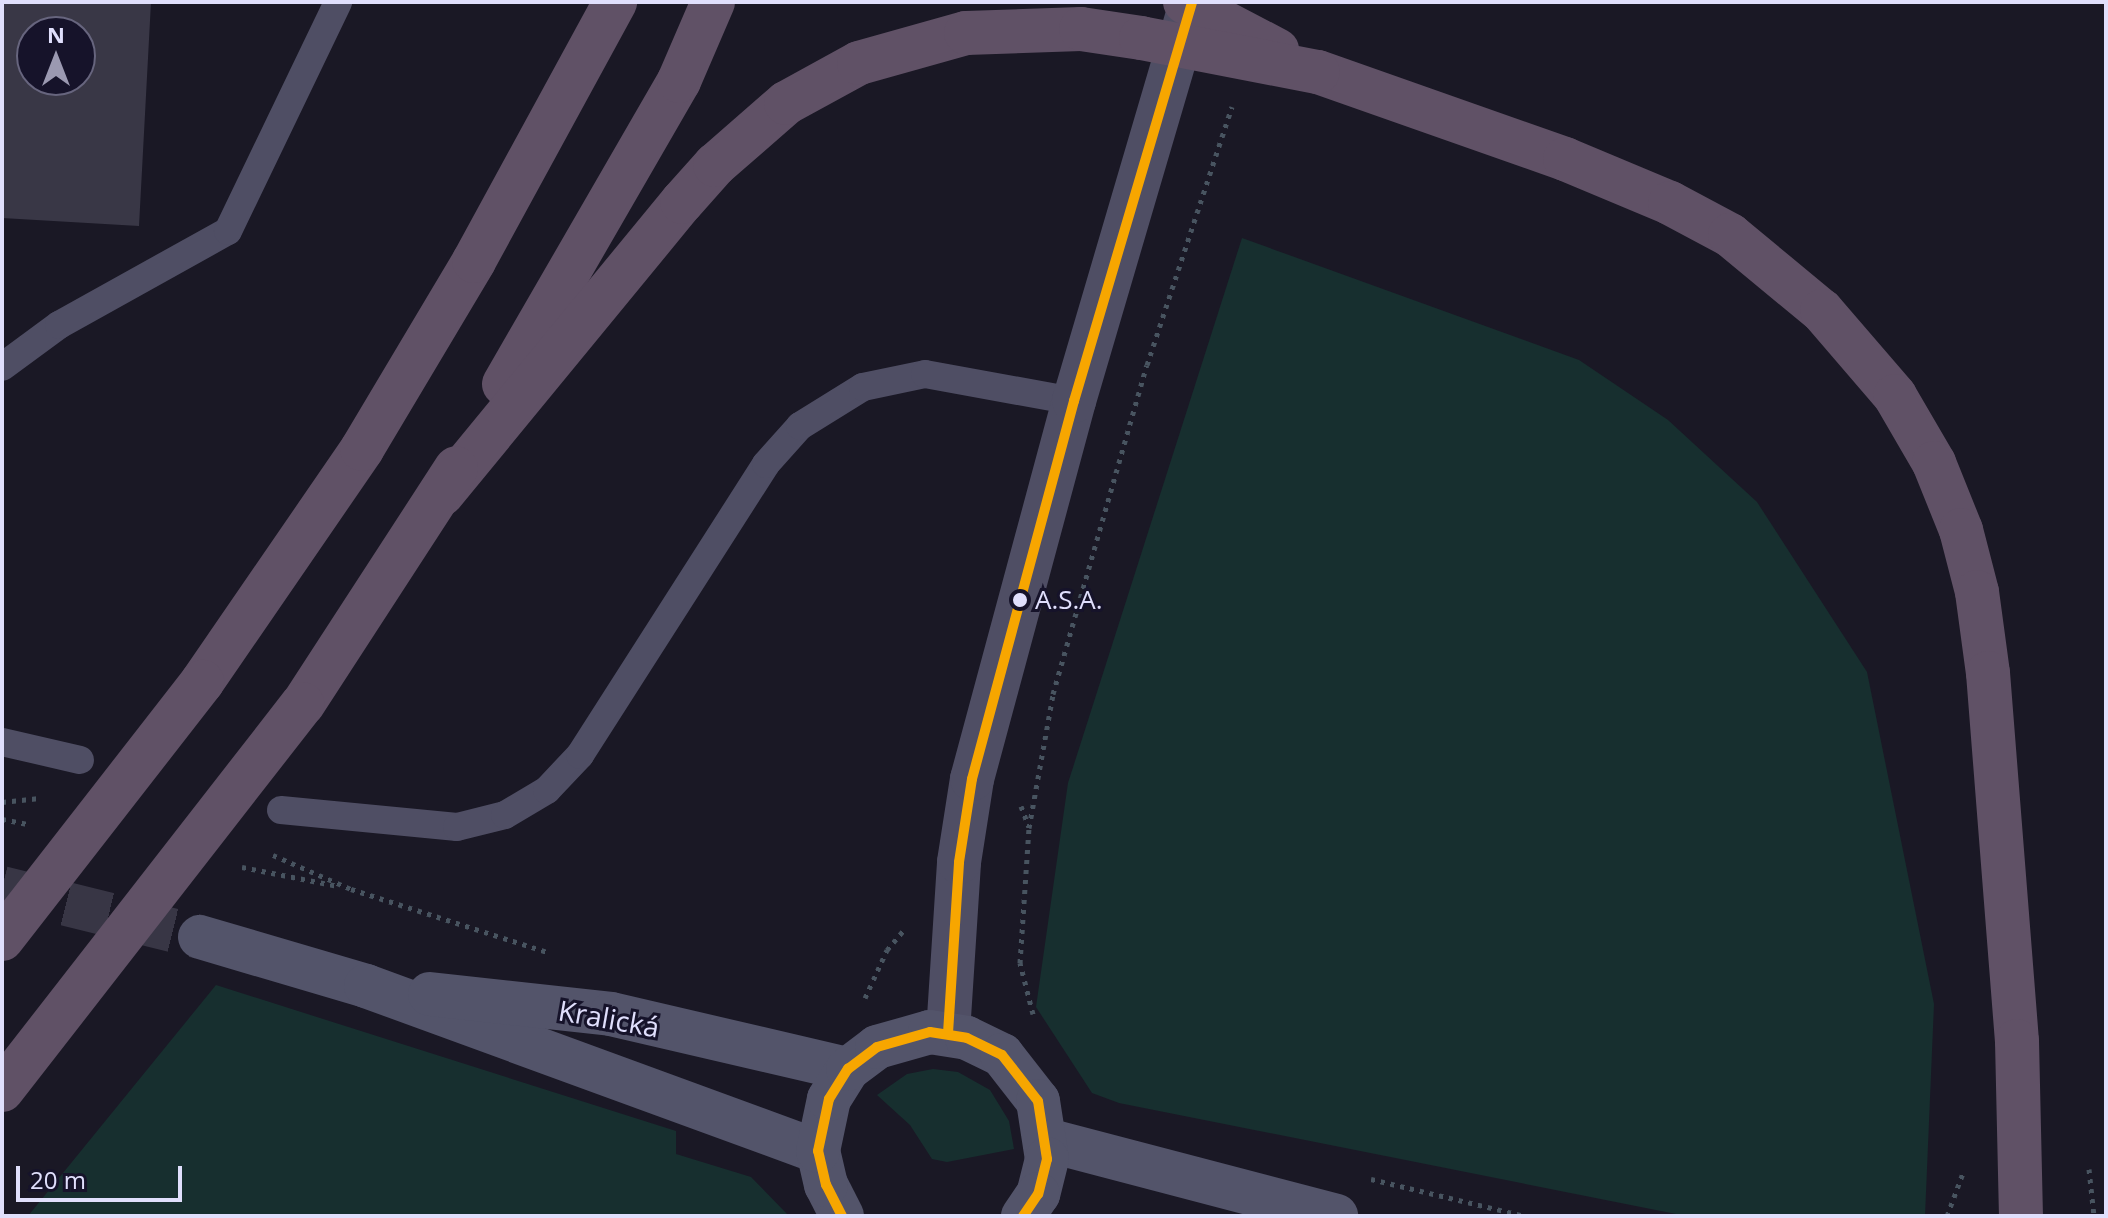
<!DOCTYPE html>
<html>
<head>
<meta charset="utf-8">
<style>
	body { margin:0 }
	#map { position:relative; width:2108px; height:1218px; overflow:hidden; background:#1a1825; font-family:"Open Sans",sans-serif }
	div>[style] { position:absolute }
	[style*='--x'] { left:calc(var(--x)*1px); top:calc(var(--y)*1px); width:calc(var(--w)*1px); rotate:calc(var(--a)*1deg) }
	.green>* { inset:0; background:#172f2f }
	.building>* { inset:0; background:#393746 }
	.secondary-tunnel>* { height:44px; margin-top:-22px; transform-origin:0; background:repeating-linear-gradient(90deg,#383645 0 44px,transparent 0 66px) }
	.path>* { height:5px; margin-top:-2.5px; transform-origin:0; background:repeating-linear-gradient(90deg,#485460 0 4px,transparent 0 10px) }
	.service>* { height:28px; margin:-14px; padding:0 14px; transform-origin:14px; border-radius:14px; background:#4f4e64 }
	.minor>* { height:44px; margin:-22px; padding:0 22px; transform-origin:22px; border-radius:22px; background:#4f4e64 }
	.secondary>* { height:44px; margin:-22px; padding:0 22px; transform-origin:22px; border-radius:22px; background:#53546a }
	.motorway>* { height:44px; margin:-22px; padding:0 22px; transform-origin:22px; border-radius:22px; background:#605166 }
	.motorway-bridge>* { height:44px; margin:-22px; padding:0 22px; transform-origin:22px; border-radius:22px; background:#605166 }
	.bus-1>* { height:10px; margin:-5px; padding:0 5px; transform-origin:5px; border-radius:5px; background:#f7a600 }
	.dots>* { width:22px; height:22px; translate:-50% -50%; box-sizing:border-box; border:4px solid #16132a; border-radius:50% }
	span { translate:-50% -50%; white-space:nowrap; text-align:center; line-height:1.15; -webkit-text-stroke:6px #16132a; paint-order:stroke }
	.bus-label { font-size:26px; color:#e0dffc }
	.left { translate:0 -50%; text-align:left }
	.street-label { font-size:28px; color:#e0dffc }
	.frame { position:absolute; inset:0; border:4px solid #e0dffc; pointer-events:none }
	.north { position:absolute; left:16px; top:16px; width:80px; height:80px; box-sizing:border-box; background:#16132a; border:2px solid #67657e; border-radius:50%; rotate:0deg; font-size:22px; font-weight:700; line-height:32px; text-align:center; color:#e0dffc }
	.north::after { content:''; display:block; margin:auto; width:28px; height:36px; background:#9b99b1; clip-path:polygon(50% 0,100% 100%,50% 72%,0 100%) }
	.scale { position:absolute; left:16px; top:1166px; width:166px; height:36px; box-sizing:border-box; border:4px solid #e0dffc; border-top:0; padding-left:10px; font-size:24px; line-height:28px; white-space:nowrap; color:#e0dffc; -webkit-text-stroke:6px #16132a; paint-order:stroke }
</style>
</head>
<body>
<div id="map">
	<div class="green">
		<i style="clip-path:polygon(1242px 238px,1579px 360px,1668px 420px,1757px 502px,1867px 672px,1934px 1004px,1925px 1216px,1686px 1216px,1119px 1103px,1092px 1093px,1036px 1007px,1068px 783px)"></i>
		<i style="clip-path:polygon(216px 985px,676px 1131px,676px 1154px,751px 1177px,789px 1216px,28px 1216px)"></i>
		<i style="clip-path:polygon(933px 1069px,958px 1072px,990px 1090px,1009px 1121px,1014px 1149px,947px 1162px,932px 1159px,910px 1125px,877px 1095px,907px 1074px)"></i>
	</div>
	<div class="building">
		<i style="clip-path:polygon(evenodd,2px 2px,151px 2px,139px 226px,2px 218px,2px 2px,32px 32px,80px 32px,80px 80px,32px 80px,32px 32px)"></i>
	</div>
	<div class="secondary-tunnel">
		<i style="--x:2;--y:888;--w:204;--a:13.9"></i>
	</div>
	<div class="path">
		<i style="--x:2;--y:802;--w:38;--a:-6"></i>
		<i style="--x:1021;--y:806;--w:22;--a:69"></i>
		<i style="--x:2;--y:819;--w:26;--a:11"></i>
		<i style="--x:273;--y:855;--w:85;--a:23.6"></i>
		<i style="--x:351;--y:889;--w:209;--a:17.8"></i>
		<i style="--x:242;--y:867;--w:98;--a:11.2"></i>
		<i style="--x:865;--y:998;--w:53;--a:-65.4"></i>
		<i style="--x:887;--y:950;--w:25;--a:-50"></i>
		<i style="--x:1033;--y:1014;--w:53;--a:-104.3"></i>
		<i style="--x:1020;--y:963;--w:135;--a:-86.2"></i>
		<i style="--x:1029;--y:828;--w:136;--a:-79.8"></i>
		<i style="--x:1053;--y:694;--w:342;--a:-74.1"></i>
		<i style="--x:1147;--y:365;--w:272;--a:-71.8"></i>
		<i style="--x:2089;--y:1169;--w:47;--a:83.9"></i>
		<i style="--x:1371;--y:1179;--w:158;--a:13.5"></i>
		<i style="--x:1947;--y:1216;--w:49;--a:-69.7"></i>
	</div>
	<div class="service">
		<i style="--x:2;--y:367;--w:71;--a:-36.4"></i>
		<i style="--x:59;--y:325;--w:193;--a:-29.1"></i>
		<i style="--x:228;--y:231;--w:254;--a:-64.3"></i>
		<i style="--x:2;--y:742;--w:80;--a:13"></i>
		<i style="--x:281;--y:810;--w:177;--a:5.5"></i>
		<i style="--x:457;--y:827;--w:49;--a:-14"></i>
		<i style="--x:505;--y:815;--w:49;--a:-30.8"></i>
		<i style="--x:547;--y:790;--w:48;--a:-46.7"></i>
		<i style="--x:580;--y:755;--w:345;--a:-57.4"></i>
		<i style="--x:766;--y:464;--w:51;--a:-48.2"></i>
		<i style="--x:800;--y:426;--w:74;--a:-31.8"></i>
		<i style="--x:863;--y:387;--w:63;--a:-11.8"></i>
		<i style="--x:925;--y:374;--w:151;--a:10.3"></i>
	</div>
	<div class="minor">
		<i style="--x:948;--y:1033;--w:171;--a:-86.3"></i>
		<i style="--x:959;--y:862;--w:84;--a:-81.1"></i>
		<i style="--x:972;--y:779;--w:392;--a:-74.9"></i>
		<i style="--x:1074;--y:401;--w:410;--a:-73.6"></i>
	</div>
	<div class="secondary">
		<i style="--x:200;--y:937;--w:173;--a:16.4"></i>
		<i style="--x:366;--y:986;--w:481;--a:20.1"></i>
		<i style="--x:430;--y:994;--w:182;--a:6.3"></i>
		<i style="--x:611;--y:1014;--w:243;--a:13.1"></i>
		<i style="--x:1047;--y:1140;--w:299;--a:14.7"></i>
		<i style="--x:842;--y:1216;--w:35;--a:-117"></i>
		<i style="--x:826;--y:1185;--w:35;--a:-103"></i>
		<i style="--x:818;--y:1151;--w:53;--a:-78.1"></i>
		<i style="--x:829;--y:1099;--w:36;--a:-58"></i>
		<i style="--x:848;--y:1069;--w:36;--a:-37"></i>
		<i style="--x:877;--y:1047;--w:55;--a:-15.8"></i>
		<i style="--x:930;--y:1032;--w:37;--a:9"></i>
		<i style="--x:967;--y:1038;--w:39;--a:26"></i>
		<i style="--x:1002;--y:1055;--w:58;--a:52"></i>
		<i style="--x:1038;--y:1101;--w:59;--a:81.2"></i>
		<i style="--x:1047;--y:1159;--w:36;--a:104"></i>
		<i style="--x:1038;--y:1194;--w:27;--a:124"></i>
	</div>
	<div class="motorway">
		<i style="--x:1318;--y:72;--w:262;--a:19.4"></i>
		<i style="--x:1565;--y:159;--w:114;--a:22.7"></i>
		<i style="--x:1670;--y:203;--w:68;--a:28.1"></i>
		<i style="--x:1730;--y:235;--w:119;--a:39.6"></i>
		<i style="--x:1822;--y:311;--w:112;--a:49.3"></i>
		<i style="--x:1895;--y:396;--w:78;--a:59.8"></i>
		<i style="--x:1934;--y:463;--w:72;--a:68.1"></i>
		<i style="--x:1961;--y:530;--w:64;--a:75.5"></i>
		<i style="--x:1977;--y:592;--w:82;--a:82.3"></i>
		<i style="--x:1988;--y:673;--w:369;--a:85.5"></i>
		<i style="--x:2017;--y:1041;--w:175;--a:88.7"></i>
		<i style="--x:504;--y:384;--w:350;--a:-60"></i>
		<i style="--x:679;--y:81;--w:86;--a:-66.7"></i>
		<i style="--x:442;--y:494;--w:378;--a:-50.6"></i>
		<i style="--x:682;--y:202;--w:50;--a:-48.3"></i>
		<i style="--x:715;--y:165;--w:94;--a:-41.1"></i>
		<i style="--x:786;--y:103;--w:83;--a:-28.7"></i>
		<i style="--x:859;--y:63;--w:111;--a:-15.7"></i>
		<i style="--x:966;--y:33;--w:115;--a:-2"></i>
		<i style="--x:1081;--y:29;--w:61;--a:8.5"></i>
		<i style="--x:202;--y:682;--w:283;--a:-55.5"></i>
		<i style="--x:362;--y:449;--w:219;--a:-59.2"></i>
		<i style="--x:474;--y:261;--w:295;--a:-61.4"></i>
		<i style="--x:303;--y:704;--w:281;--a:-57"></i>
	</div>
	<div class="motorway-bridge">
		<i style="--x:1185;--y:2;--w:104;--a:27.6"></i>
		<i style="--x:1141;--y:38;--w:180;--a:10.9"></i>
		<i style="--x:2;--y:939;--w:326;--a:-52.1"></i>
		<i style="--x:2;--y:1090;--w:489;--a:-52.1"></i>
	</div>
	<div class="bus-1">
		<i style="--x:948;--y:1033;--w:171;--a:-86.3"></i>
		<i style="--x:959;--y:862;--w:84;--a:-81.1"></i>
		<i style="--x:972;--y:779;--w:392;--a:-74.9"></i>
		<i style="--x:1074;--y:401;--w:416;--a:-73.5"></i>
		<i style="--x:842;--y:1216;--w:35;--a:-117"></i>
		<i style="--x:826;--y:1185;--w:35;--a:-103"></i>
		<i style="--x:818;--y:1151;--w:53;--a:-78.1"></i>
		<i style="--x:829;--y:1099;--w:36;--a:-58"></i>
		<i style="--x:848;--y:1069;--w:36;--a:-37"></i>
		<i style="--x:877;--y:1047;--w:55;--a:-15.8"></i>
		<i style="--x:930;--y:1032;--w:37;--a:9"></i>
		<i style="--x:967;--y:1038;--w:39;--a:26"></i>
		<i style="--x:1002;--y:1055;--w:58;--a:52"></i>
		<i style="--x:1038;--y:1101;--w:59;--a:81.2"></i>
		<i style="--x:1047;--y:1159;--w:36;--a:104"></i>
		<i style="--x:1038;--y:1194;--w:27;--a:124"></i>
	</div>
	<div class="dots">
		<i style="left:1020px;top:600px;background:#e0dffc"></i>
	</div>
	<div class="bus-label">
		<span class="left" style="left:1035px;top:600px">A.S.A.</span>
	</div>
	<div class="street-label">
		<span style="left:609px;top:1018px;rotate:10deg">Kralická</span>
	</div>
	<div class="frame"></div>
	<div class="north">N</div>
	<div class="scale">20 m</div>
</div>
</body>
</html>
